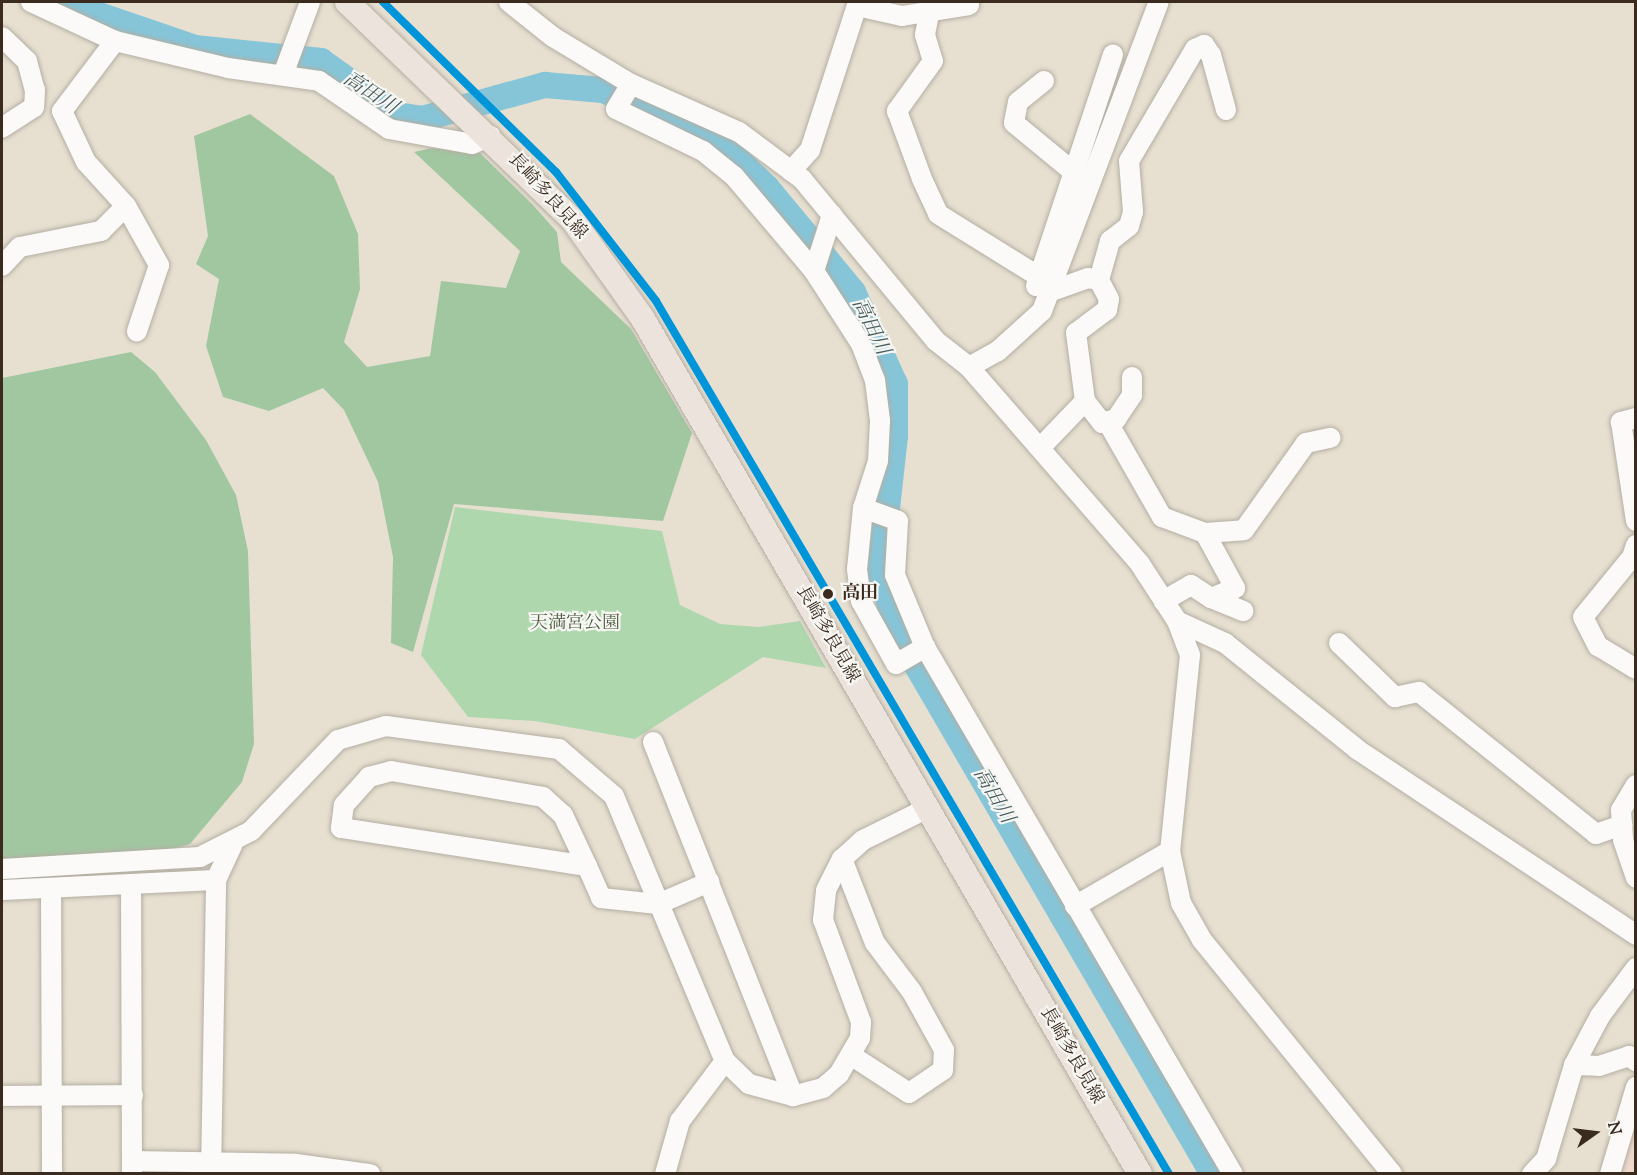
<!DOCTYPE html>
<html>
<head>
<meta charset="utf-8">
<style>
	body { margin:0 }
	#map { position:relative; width:1637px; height:1175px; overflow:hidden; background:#e7e0d1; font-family:"Sorts Mill Goudy","Noto Serif JP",serif }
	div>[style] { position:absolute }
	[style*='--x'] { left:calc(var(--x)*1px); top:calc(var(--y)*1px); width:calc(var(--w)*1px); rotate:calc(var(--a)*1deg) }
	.built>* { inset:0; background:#f0d8cc }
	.green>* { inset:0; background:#aed7ad }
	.forest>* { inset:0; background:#a1c7a1 }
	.river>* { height:26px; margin:-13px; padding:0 13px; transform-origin:13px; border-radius:13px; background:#86c5d8 }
	.roads { filter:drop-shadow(0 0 2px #b4aea3) drop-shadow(0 0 2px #b4aea3) }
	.minor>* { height:20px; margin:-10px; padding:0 10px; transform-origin:10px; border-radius:10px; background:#fbfaf8 }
	.major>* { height:24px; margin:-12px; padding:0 12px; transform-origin:12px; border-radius:12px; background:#ece4dc }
	.rail-1>* { height:8px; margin:-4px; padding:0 4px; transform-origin:4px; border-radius:4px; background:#0095d9 }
	.dots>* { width:16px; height:16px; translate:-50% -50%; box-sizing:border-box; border:3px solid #f6f6f2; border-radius:50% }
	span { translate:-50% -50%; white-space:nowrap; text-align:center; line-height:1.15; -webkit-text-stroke:4.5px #f6f6f2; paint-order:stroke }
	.street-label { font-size:18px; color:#3b2a1e }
	.stop-label { font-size:18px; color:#3b2a1e; font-weight:700 }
	.left { translate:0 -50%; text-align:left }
	.park-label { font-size:18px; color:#4f5c40 }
	.water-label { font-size:20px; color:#475c60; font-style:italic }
	.frame { position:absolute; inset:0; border:3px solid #3b2a1e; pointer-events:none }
	.north { position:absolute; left:1565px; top:1103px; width:60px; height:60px; -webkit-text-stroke:4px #f6f6f2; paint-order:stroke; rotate:76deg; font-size:16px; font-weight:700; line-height:24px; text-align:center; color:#3b2a1e }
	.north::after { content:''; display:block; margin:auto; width:21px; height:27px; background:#3b2a1e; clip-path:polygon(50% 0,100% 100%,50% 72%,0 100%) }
</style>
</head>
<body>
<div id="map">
	<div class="built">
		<i style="clip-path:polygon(1635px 1117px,1635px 1173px,1613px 1173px)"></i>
	</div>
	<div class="green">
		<i style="clip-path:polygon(455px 507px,662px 531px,680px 605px,720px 624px,758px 627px,800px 621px,826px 668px,763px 657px,635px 739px,535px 721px,468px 717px,421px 655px)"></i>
	</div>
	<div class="forest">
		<i style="clip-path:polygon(250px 114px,334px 176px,358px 234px,360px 289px,344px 342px,367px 367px,430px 356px,441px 281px,506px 288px,520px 251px,414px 152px,432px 148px,480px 153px,532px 204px,557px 232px,561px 262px,631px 329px,692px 433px,663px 521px,454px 504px,413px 652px,391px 643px,393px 557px,378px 482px,344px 410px,323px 388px,269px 411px,223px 397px,206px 346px,219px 279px,196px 264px,208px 236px,194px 136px)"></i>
		<i style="clip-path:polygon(131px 352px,155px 372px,206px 440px,236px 495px,248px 551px,254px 744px,242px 782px,190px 844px,134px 860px,2px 876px,2px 378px)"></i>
	</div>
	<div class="river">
		<i style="--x:61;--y:2;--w:142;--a:18.9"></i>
		<i style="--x:195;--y:48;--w:127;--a:5.9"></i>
		<i style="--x:321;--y:61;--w:93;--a:35.4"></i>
		<i style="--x:397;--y:115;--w:25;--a:9"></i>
		<i style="--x:422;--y:119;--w:128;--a:-15.5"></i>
		<i style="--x:545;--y:85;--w:58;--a:4.9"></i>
		<i style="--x:603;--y:90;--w:131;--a:24.4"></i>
		<i style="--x:722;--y:144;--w:63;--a:44.4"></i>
		<i style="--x:767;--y:188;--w:135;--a:50.4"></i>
		<i style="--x:853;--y:292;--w:101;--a:65.5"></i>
		<i style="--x:895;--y:384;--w:52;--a:90"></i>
		<i style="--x:895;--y:436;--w:137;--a:96.3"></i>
		<i style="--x:880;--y:572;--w:66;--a:73.2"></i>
		<i style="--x:899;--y:635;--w:624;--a:59.78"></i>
	</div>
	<div class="roads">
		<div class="minor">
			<i style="--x:31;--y:2;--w:93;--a:24.9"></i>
			<i style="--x:115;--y:41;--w:116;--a:13.4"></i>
			<i style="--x:228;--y:68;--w:92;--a:8.1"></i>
			<i style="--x:319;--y:81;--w:85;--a:34.4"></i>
			<i style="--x:389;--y:129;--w:84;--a:10.2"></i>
			<i style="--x:472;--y:144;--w:20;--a:-24"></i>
			<i style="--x:509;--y:2;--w:56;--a:38.5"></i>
			<i style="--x:553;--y:37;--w:91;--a:31.1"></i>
			<i style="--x:631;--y:84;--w:118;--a:24"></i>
			<i style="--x:739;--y:132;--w:79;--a:36.7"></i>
			<i style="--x:802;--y:179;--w:210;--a:50.4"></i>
			<i style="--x:936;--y:341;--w:42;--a:38.2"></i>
			<i style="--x:969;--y:367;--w:261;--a:49"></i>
			<i style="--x:1140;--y:564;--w:68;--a:57"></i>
			<i style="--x:1177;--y:621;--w:36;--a:69"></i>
			<i style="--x:1190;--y:655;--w:197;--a:95.8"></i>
			<i style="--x:1170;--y:851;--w:53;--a:78.1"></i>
			<i style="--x:1181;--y:903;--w:43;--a:60.4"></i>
			<i style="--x:1202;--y:940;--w:301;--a:50.9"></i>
			<i style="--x:857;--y:6;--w:46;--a:12.5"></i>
			<i style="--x:902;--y:16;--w:68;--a:-9.3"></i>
			<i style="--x:929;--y:14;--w:21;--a:101"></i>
			<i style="--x:925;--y:35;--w:27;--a:73"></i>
			<i style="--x:933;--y:61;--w:62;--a:125.8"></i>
			<i style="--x:897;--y:111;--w:72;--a:69.8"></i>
			<i style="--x:922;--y:179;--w:38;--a:65"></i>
			<i style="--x:938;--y:214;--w:118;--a:31.8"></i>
			<i style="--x:2;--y:37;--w:35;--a:44"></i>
			<i style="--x:27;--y:61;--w:30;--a:75"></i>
			<i style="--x:35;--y:90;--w:17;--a:93"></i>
			<i style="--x:34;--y:107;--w:38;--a:147"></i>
			<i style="--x:115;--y:41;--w:88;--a:127.1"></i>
			<i style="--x:62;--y:111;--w:56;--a:64.8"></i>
			<i style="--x:86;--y:162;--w:59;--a:47.7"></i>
			<i style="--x:126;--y:206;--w:68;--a:60.8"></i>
			<i style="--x:159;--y:265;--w:70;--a:108.4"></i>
			<i style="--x:284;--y:72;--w:75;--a:-69.6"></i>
			<i style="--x:1044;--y:81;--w:33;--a:141"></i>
			<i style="--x:1018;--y:102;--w:21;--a:101"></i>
			<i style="--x:1014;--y:123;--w:74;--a:39.5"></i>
			<i style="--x:631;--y:84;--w:29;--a:121"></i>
			<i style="--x:616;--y:109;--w:97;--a:25.8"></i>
			<i style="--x:703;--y:151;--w:40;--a:39"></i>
			<i style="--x:734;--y:176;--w:124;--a:49.9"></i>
			<i style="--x:814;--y:271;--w:87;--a:57.2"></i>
			<i style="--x:861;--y:344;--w:39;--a:69"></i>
			<i style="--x:875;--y:380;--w:41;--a:83"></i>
			<i style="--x:880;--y:421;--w:40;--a:92.9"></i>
			<i style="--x:878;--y:461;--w:49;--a:107.7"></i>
			<i style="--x:863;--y:508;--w:61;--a:95.6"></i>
			<i style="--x:857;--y:569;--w:32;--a:83"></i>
			<i style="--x:861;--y:601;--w:72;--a:60.9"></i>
			<i style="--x:896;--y:664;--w:34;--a:-30"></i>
			<i style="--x:791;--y:171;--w:28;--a:-48"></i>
			<i style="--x:810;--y:150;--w:156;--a:-72"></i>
			<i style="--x:2;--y:266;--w:26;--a:-47"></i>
			<i style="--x:20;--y:247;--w:83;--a:-11.2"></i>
			<i style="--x:101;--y:231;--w:35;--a:-45"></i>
			<i style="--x:814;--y:271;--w:59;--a:-72.2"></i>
			<i style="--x:1099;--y:280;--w:41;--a:-74.2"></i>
			<i style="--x:1110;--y:241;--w:24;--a:-38"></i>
			<i style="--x:1129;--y:226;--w:15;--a:-74"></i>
			<i style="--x:1133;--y:212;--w:51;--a:-94.5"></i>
			<i style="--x:1129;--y:161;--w:130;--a:-59.5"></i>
			<i style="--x:1195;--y:49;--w:10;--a:-24"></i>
			<i style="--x:1204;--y:45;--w:12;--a:55"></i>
			<i style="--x:1211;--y:55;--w:57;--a:74.7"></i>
			<i style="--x:1036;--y:286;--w:244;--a:-71.6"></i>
			<i style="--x:969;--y:367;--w:33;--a:-29"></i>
			<i style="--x:998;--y:351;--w:59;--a:-42.3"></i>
			<i style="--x:1042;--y:311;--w:330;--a:-69.3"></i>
			<i style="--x:1085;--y:401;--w:28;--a:52"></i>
			<i style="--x:1102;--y:423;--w:15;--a:-16"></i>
			<i style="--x:1116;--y:419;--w:29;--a:-56"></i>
			<i style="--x:1132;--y:395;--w:18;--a:-90"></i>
			<i style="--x:1636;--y:418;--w:16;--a:165"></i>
			<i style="--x:1621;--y:422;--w:100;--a:81.4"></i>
			<i style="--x:1107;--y:421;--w:111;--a:60.2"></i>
			<i style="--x:1162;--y:517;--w:46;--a:20.4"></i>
			<i style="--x:1205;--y:533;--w:63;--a:61.4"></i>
			<i style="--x:1235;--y:588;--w:26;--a:157"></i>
			<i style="--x:1211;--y:598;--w:24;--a:-147"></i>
			<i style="--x:1191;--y:585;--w:32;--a:150"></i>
			<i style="--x:1040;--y:448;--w:65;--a:-46.2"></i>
			<i style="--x:1085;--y:401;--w:69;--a:-97.5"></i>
			<i style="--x:1076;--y:333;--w:39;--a:-37"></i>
			<i style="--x:1107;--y:310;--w:11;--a:-80"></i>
			<i style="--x:1109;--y:299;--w:21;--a:-118"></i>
			<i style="--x:1099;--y:280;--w:11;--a:-170"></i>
			<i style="--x:1088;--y:278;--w:41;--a:160.3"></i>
			<i style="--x:863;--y:508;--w:37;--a:20"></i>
			<i style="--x:898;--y:521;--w:54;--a:93.2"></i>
			<i style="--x:895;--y:575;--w:78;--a:67.4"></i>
			<i style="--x:925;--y:647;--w:610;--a:59.7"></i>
			<i style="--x:1205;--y:533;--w:39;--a:-4"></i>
			<i style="--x:1244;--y:530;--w:107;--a:-54.5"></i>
			<i style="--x:1306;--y:443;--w:25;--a:-12"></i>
			<i style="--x:1636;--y:545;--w:13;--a:108"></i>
			<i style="--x:1632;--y:557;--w:77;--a:129.2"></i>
			<i style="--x:1583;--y:617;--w:33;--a:63"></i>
			<i style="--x:1598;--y:646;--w:44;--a:31.2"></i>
			<i style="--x:1211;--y:598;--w:35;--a:22"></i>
			<i style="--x:1177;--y:621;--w:53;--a:24.6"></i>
			<i style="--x:1225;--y:643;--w:171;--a:38.8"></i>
			<i style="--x:1358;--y:750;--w:334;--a:33.6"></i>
			<i style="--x:1339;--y:643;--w:78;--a:44"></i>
			<i style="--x:1395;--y:697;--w:25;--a:-12"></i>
			<i style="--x:1419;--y:692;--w:227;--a:38.7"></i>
			<i style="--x:1596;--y:834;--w:28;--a:-19"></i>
			<i style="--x:653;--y:742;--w:381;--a:68.4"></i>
			<i style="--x:1636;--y:785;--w:29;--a:121"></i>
			<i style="--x:1621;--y:810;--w:30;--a:86"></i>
			<i style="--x:1623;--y:840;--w:40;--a:71.1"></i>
			<i style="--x:842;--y:859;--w:90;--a:68.6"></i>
			<i style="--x:875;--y:943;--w:61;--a:52.9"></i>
			<i style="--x:912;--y:992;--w:66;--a:61.1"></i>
			<i style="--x:944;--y:1050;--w:20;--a:93"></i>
			<i style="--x:943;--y:1070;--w:41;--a:145.9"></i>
			<i style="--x:909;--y:1093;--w:68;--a:-147"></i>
			<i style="--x:587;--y:866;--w:249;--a:-171.2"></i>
			<i style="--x:341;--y:828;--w:23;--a:-83"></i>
			<i style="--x:344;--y:805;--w:38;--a:-48"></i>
			<i style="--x:369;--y:777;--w:23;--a:-15"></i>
			<i style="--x:391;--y:771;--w:154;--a:9.7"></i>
			<i style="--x:543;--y:797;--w:27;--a:42"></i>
			<i style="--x:563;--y:815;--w:56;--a:64.8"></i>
			<i style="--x:587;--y:866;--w:35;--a:66"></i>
			<i style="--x:601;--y:898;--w:57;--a:6"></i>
			<i style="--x:658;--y:904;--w:56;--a:-23.3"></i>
			<i style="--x:2;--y:869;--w:198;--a:-3.5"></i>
			<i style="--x:200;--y:857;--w:57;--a:-27"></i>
			<i style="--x:251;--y:831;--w:126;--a:-46.3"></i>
			<i style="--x:338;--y:740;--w:50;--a:-16.3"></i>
			<i style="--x:386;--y:726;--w:175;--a:7.6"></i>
			<i style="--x:559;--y:749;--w:72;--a:40.5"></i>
			<i style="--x:614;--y:796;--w:287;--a:67.3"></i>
			<i style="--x:725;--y:1061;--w:33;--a:44"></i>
			<i style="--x:749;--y:1084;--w:46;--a:15.3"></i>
			<i style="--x:793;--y:1096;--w:31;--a:-15"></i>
			<i style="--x:823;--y:1088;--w:21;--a:-41"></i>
			<i style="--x:839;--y:1074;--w:42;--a:-59.7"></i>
			<i style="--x:860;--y:1038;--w:16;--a:-86"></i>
			<i style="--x:861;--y:1022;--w:109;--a:-110.4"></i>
			<i style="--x:823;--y:920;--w:30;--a:-84"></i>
			<i style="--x:826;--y:890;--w:35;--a:-63"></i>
			<i style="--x:842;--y:859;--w:28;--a:-42"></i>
			<i style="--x:863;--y:840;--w:72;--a:-26.2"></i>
			<i style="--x:131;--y:886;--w:288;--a:89.8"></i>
			<i style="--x:51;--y:889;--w:285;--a:89.8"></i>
			<i style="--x:2;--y:890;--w:214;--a:-2.7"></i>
			<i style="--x:1075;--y:906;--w:110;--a:-30.1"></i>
			<i style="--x:1574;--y:1065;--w:25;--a:2"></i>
			<i style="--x:1599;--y:1066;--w:32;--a:-18"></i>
			<i style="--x:1629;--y:1056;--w:9;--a:36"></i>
			<i style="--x:2;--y:1096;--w:131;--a:-0.4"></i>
			<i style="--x:132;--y:1161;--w:164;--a:1"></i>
			<i style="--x:296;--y:1164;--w:75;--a:7.7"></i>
			<i style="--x:211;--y:1174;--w:294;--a:-89"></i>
			<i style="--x:216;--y:880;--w:40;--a:-65"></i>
			<i style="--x:665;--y:1174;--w:55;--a:-74.2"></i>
			<i style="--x:680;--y:1121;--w:75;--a:-53.1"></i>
			<i style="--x:1532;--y:1174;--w:21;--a:-47"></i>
			<i style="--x:1546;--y:1159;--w:98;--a:-73.4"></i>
			<i style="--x:1574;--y:1065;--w:55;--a:-62"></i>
			<i style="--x:1600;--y:1016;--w:60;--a:-53.1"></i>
			<i style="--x:1610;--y:1174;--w:91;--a:-73.4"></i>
		</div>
		<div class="major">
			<i style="--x:347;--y:2;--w:313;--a:44"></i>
			<i style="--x:572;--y:219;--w:123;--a:54.6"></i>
			<i style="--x:643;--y:319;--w:989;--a:59.83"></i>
		</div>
	</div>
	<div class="rail-1">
		<i style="--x:383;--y:2;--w:243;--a:44.5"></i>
		<i style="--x:556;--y:172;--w:163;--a:52.2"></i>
		<i style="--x:656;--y:301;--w:1013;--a:59.56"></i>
	</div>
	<div class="dots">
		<i style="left:828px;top:594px;background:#3b2a1e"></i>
	</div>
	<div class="street-label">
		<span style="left:547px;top:197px;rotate:48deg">長崎多良見線</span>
		<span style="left:827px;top:635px;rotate:60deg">長崎多良見線</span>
		<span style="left:1071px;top:1056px;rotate:60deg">長崎多良見線</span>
	</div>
	<div class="stop-label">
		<span class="left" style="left:842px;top:594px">高田</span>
	</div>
	<div class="park-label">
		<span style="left:575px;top:624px">天満宮公園</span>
	</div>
	<div class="water-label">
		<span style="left:370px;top:94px;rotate:33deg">高田川</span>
		<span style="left:870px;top:327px;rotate:64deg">高田川</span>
		<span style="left:993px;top:796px;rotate:60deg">高田川</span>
	</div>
	<div class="frame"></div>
	<div class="north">N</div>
</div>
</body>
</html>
